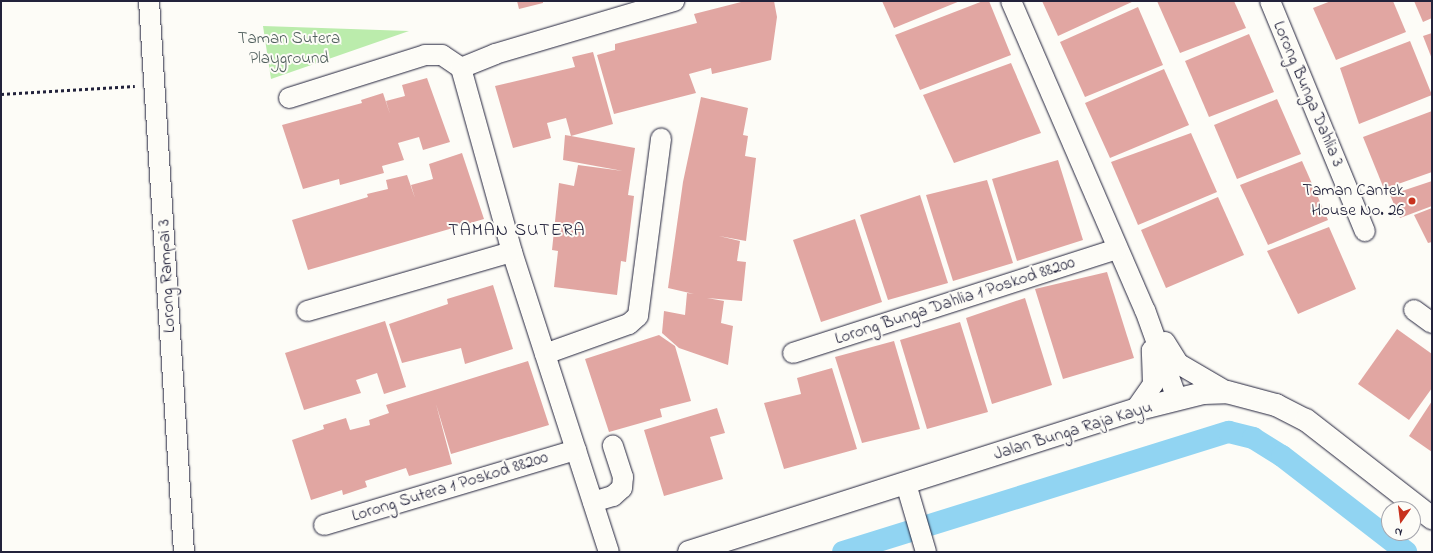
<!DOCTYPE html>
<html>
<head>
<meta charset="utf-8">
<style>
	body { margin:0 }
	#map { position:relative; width:1433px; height:553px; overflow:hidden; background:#fdfcf7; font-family:"Indie Flower",sans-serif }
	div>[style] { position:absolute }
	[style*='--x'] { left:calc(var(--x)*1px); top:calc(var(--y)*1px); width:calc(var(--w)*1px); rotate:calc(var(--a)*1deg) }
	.green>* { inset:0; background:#bbecac }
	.canal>* { height:22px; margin:-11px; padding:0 11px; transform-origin:11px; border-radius:11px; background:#91d4f2 }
	.building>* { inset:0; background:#e1a6a2 }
	.path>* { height:2.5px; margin-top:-1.25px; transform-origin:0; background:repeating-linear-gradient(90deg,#22223b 0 3px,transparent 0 6px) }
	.roads { filter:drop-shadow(0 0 1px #22223b) drop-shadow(0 0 1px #22223b) }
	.street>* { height:20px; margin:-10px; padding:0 10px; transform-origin:10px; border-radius:10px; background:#fdfcf7 }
	.secondary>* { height:22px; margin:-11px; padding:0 11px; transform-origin:11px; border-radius:11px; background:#fdfcf7 }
	.dots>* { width:11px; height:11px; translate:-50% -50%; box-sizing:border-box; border:2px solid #fdfcf7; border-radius:50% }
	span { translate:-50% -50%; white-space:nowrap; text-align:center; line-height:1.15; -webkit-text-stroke:4px #fdfcf7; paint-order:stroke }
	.park-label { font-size:17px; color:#505f5d }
	.street-label { font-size:17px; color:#22223b }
	.poi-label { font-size:17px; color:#22223b }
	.right { translate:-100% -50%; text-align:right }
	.neighbourhood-label { font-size:18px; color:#22223b; letter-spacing:1px }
	.frame { position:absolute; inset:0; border:2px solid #22223b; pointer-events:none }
	.north { position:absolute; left:1381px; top:501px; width:40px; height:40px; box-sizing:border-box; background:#fdfcf7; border:1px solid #a5a5ac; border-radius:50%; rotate:194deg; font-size:11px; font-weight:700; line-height:16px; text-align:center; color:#22223b }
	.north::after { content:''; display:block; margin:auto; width:14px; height:18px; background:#c8321e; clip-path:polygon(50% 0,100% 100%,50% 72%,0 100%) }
</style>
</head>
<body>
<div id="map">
	<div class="green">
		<i style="clip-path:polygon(263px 26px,409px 31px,271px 79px)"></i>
	</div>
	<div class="canal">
		<i style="--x:843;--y:552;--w:404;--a:-17.3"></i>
		<i style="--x:1229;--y:432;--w:25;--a:14"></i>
		<i style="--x:1253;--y:438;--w:34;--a:32"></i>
		<i style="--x:1282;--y:456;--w:157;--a:37.7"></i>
	</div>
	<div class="building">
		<i style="clip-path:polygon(517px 1px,543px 1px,543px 3px,519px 9px)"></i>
		<i style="clip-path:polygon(745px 1px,774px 1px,777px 17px,771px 60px,712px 74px,711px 68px,689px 74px,696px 93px,614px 114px,597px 55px,615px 50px,615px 44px,697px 23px,694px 14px)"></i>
		<i style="clip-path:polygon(882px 1px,960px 1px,894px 28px)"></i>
		<i style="clip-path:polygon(983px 1px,989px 1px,1011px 55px,920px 90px,895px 35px)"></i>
		<i style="clip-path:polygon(1042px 1px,1134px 1px,1058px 36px)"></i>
		<i style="clip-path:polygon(1157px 1px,1234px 1px,1246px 28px,1180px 53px)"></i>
		<i style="clip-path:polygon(1331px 1px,1393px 1px,1406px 32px,1336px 60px,1313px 8px)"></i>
		<i style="clip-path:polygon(1414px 1px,1432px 1px,1432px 18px,1423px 22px)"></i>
		<i style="clip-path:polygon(1138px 7px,1163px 65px,1085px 97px,1060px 42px)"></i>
		<i style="clip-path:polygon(1432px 33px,1432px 59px,1423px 36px)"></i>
		<i style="clip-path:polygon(1249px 34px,1274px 92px,1209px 117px,1185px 61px)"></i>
		<i style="clip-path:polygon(1410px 41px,1432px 95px,1359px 124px,1340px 68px)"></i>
		<i style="clip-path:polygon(593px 52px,613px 124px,571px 136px,635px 148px,628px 195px,634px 196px,631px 221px,626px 262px,621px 261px,617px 295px,554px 287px,558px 251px,552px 250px,559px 183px,574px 186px,578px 165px,623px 171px,563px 160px,565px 135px,571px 136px,566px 118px,547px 123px,551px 138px,513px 148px,495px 86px,575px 67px,572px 57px)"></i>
		<i style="clip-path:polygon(1011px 63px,1041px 133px,954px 163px,923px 95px)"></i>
		<i style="clip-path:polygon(1164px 69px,1189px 125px,1110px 158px,1085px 103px)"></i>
		<i style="clip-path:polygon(427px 78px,450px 142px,423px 150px,419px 137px,398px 143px,404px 160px,382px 166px,384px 173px,340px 185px,339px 179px,303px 189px,282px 125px,362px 103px,361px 100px,383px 93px,390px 114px,386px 101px,405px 96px,402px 85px)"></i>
		<i style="clip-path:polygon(701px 97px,748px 108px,743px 135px,748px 136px,745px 156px,756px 158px,746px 241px,719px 236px,740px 241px,737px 261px,746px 262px,742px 301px,707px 298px,724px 301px,721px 323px,733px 326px,728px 365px,679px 348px,662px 333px,664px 311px,685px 315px,687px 293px,694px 294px,668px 288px,683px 182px)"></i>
		<i style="clip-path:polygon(1277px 99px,1301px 154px,1237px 179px,1214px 125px)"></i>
		<i style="clip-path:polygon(1432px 111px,1432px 172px,1384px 189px,1363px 137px)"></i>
		<i style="clip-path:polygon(1191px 133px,1217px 192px,1138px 225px,1111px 162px)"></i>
		<i style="clip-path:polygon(462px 153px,484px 219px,308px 270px,292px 220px,368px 197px,367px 194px,388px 189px,386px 180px,407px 175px,415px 198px,411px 185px,433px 179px,429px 164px)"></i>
		<i style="clip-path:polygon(1058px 160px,1083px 240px,1017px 261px,992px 179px)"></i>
		<i style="clip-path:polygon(1302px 161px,1328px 220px,1268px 245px,1240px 185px)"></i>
		<i style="clip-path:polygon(987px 180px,1013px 263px,953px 281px,926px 195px)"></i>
		<i style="clip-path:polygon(1432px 181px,1432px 206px,1400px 218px,1390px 195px)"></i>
		<i style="clip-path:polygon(920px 195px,948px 283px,888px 300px,860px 215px)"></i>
		<i style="clip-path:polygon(1218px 197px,1244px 255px,1166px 288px,1141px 230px)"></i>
		<i style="clip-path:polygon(1432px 208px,1432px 242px,1428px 243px,1414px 215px)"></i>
		<i style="clip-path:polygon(855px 219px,882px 302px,821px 322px,793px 240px)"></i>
		<i style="clip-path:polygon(1329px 227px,1356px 289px,1298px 314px,1267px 251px)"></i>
		<i style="clip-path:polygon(1107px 272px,1134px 358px,1063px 379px,1035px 289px)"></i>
		<i style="clip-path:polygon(493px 285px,513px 349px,465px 364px,461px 348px,402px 363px,389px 324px,448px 304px,447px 299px)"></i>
		<i style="clip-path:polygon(1025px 298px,1052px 385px,992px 404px,966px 318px)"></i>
		<i style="clip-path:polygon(385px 321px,406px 387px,384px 394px,377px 373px,356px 380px,361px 393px,304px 410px,285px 353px)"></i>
		<i style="clip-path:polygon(960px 322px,988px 412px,927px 429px,900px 340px)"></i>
		<i style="clip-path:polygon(1397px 329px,1432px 354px,1432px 388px,1409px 420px,1358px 384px)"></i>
		<i style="clip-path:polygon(659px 335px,675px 346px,691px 401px,660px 409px,662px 417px,609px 432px,585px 359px)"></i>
		<i style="clip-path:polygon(894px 341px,920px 429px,862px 443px,835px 357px)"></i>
		<i style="clip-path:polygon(528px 361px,549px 425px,451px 454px,436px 404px,452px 464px,409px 476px,406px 468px,365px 481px,367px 487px,343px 495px,342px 490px,311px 500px,292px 440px,324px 429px,323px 425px,346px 418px,350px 430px,370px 425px,369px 420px,389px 413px,386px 405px)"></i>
		<i style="clip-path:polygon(832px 368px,857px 449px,784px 469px,764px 403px,801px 394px,797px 378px)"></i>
		<i style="clip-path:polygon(1432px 401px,1432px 452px,1409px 436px)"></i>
		<i style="clip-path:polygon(717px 408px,725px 433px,710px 437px,723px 479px,664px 496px,644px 430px)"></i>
	</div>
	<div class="path">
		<i style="--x:1;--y:94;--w:134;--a:-3.4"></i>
	</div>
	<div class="roads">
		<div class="street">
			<i style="--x:149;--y:1;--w:552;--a:86.37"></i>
			<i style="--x:1011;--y:1;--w:337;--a:66.6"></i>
			<i style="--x:1145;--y:310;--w:95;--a:70.2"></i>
			<i style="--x:1270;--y:1;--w:249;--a:67.6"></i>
			<i style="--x:461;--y:68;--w:37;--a:-22"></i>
			<i style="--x:495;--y:54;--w:187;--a:-16.5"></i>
			<i style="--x:289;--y:98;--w:143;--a:-17.5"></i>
			<i style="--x:425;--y:55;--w:17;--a:0"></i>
			<i style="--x:442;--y:55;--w:23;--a:34"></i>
			<i style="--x:461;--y:68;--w:191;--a:74.5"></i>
			<i style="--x:512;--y:252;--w:315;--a:72.1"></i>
			<i style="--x:1414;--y:310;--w:22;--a:36"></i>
			<i style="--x:307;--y:311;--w:213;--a:-16.1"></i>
			<i style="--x:1165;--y:342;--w:26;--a:58"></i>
			<i style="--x:1179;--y:364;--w:56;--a:30.3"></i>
			<i style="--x:793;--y:353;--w:340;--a:-17.8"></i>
			<i style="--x:545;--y:354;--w:89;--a:-19.7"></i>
			<i style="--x:629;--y:324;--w:12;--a:-42"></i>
			<i style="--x:638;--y:316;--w:179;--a:-82.6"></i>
			<i style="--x:1135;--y:410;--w:32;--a:-55"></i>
			<i style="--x:1153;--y:384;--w:34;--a:-92"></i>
			<i style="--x:906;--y:484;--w:71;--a:73.6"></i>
			<i style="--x:593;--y:502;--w:21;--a:-17"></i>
			<i style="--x:613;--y:496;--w:12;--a:-42"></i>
			<i style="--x:622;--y:488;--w:11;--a:-85"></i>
			<i style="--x:623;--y:477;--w:33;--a:-108"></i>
			<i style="--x:324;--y:525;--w:263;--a:-16.6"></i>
		</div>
		<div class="secondary">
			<i style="--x:689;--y:552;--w:468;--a:-17.7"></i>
			<i style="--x:1135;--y:410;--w:70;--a:-14"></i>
			<i style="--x:1203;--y:393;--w:24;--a:-2"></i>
			<i style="--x:1227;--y:392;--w:51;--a:14.9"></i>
			<i style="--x:1276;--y:405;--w:34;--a:27"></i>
			<i style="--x:1306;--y:420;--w:160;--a:37.9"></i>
		</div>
	</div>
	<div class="dots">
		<i style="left:1412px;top:201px;background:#c8321e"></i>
	</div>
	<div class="park-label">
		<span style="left:289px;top:49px">Taman Sutera<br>Playground</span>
	</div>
	<div class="street-label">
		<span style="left:1308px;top:94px;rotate:67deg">Lorong Bunga Dahlia 3</span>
		<span style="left:167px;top:276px;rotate:-93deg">Lorong Rampai 3</span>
		<span style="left:955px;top:301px;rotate:-18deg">Lorong Bunga Dahlia 1 Poskod 88200</span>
		<span style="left:1073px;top:431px;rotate:-17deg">Jalan Bunga Raja Kayu</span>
		<span style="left:450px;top:487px;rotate:-17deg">Lorong Sutera 1 Poskod 88200</span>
	</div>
	<div class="poi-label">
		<span class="right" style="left:1404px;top:201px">Taman Cantek<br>House No. 26</span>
	</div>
	<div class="neighbourhood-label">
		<span style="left:517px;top:231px">TAMAN SUTERA</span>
	</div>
	<div class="frame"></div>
	<div class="north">N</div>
</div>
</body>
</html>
